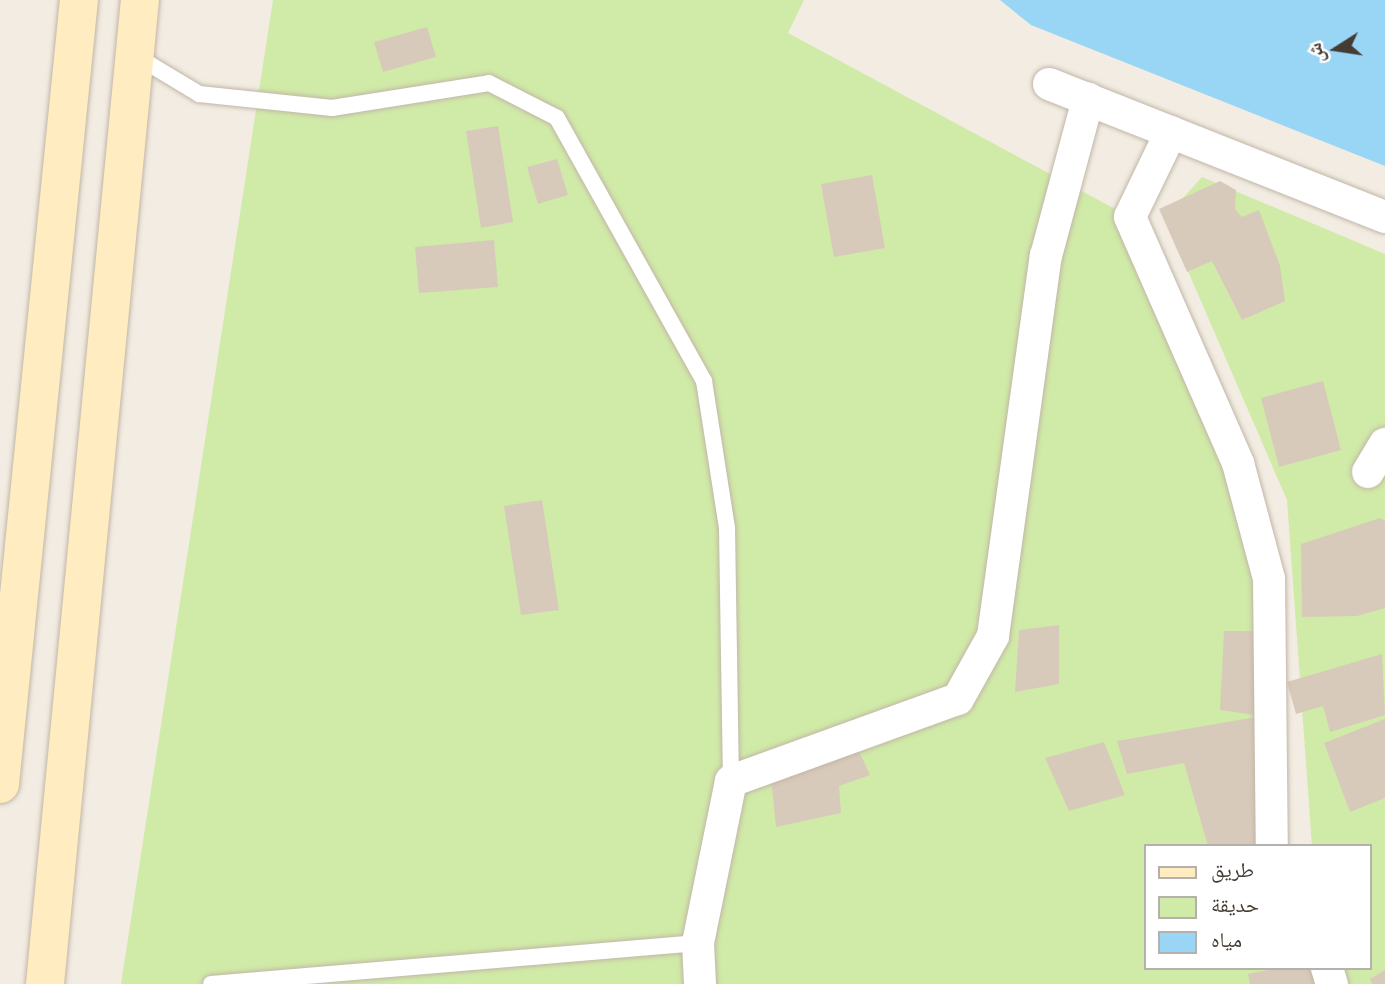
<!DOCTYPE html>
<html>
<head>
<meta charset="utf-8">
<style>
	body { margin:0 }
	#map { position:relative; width:1385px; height:984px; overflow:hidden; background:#f2ece2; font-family:"PT Sans","Noto Naskh Arabic",sans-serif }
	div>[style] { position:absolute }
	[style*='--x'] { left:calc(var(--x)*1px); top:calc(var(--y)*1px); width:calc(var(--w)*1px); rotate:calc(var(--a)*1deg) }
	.green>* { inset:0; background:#d0eaa7 }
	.water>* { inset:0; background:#99d5f5 }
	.building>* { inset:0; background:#d8caba }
	.roads { filter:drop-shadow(0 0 2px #c1b6a7) drop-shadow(0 0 2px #c1b6a7) }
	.lane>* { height:16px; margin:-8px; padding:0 8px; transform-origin:8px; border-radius:8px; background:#fff }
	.street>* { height:32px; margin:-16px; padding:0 16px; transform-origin:16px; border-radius:16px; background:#fff }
	.secondary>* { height:38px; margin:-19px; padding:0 19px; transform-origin:19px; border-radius:19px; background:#ffecc0 }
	span { translate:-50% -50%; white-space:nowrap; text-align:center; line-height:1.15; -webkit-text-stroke:6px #fff; paint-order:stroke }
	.legend { position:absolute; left:1144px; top:844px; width:228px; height:126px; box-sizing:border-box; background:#fff; border:2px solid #b4b1ad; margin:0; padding:9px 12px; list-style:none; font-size:21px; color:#443c32 }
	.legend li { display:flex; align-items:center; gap:14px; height:35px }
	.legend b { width:35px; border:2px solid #b4b1ad }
	.north { position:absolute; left:1301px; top:14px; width:70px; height:70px; -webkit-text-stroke:5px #fff; paint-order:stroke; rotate:258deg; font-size:19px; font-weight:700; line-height:28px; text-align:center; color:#443c32 }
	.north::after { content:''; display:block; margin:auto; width:24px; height:32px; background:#443c32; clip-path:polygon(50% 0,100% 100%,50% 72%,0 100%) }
</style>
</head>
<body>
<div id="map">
	<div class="green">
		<i style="clip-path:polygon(273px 0,804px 0,788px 33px,1130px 217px,1269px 579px,1272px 846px,1145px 846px,1145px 968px,1327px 968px,1332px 984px,121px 984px)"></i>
		<i style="clip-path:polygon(1202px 177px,1385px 254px,1385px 984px,1343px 984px,1338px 968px,1369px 968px,1369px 846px,1312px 846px,1287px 500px,1165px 218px)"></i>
	</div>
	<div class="water">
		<i style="clip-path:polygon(1000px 0,1385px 0,1385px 166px,1031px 25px)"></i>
	</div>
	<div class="building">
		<i style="clip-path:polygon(427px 27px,436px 57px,383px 72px,374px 42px)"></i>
		<i style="clip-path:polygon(498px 126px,513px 222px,481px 228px,466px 131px)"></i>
		<i style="clip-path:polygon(557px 159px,568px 195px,538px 204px,527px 167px)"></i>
		<i style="clip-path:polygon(872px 175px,885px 248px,834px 257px,821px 184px)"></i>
		<i style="clip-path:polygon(1220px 181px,1236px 190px,1235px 209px,1242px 217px,1259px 210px,1280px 266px,1285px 301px,1242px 320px,1212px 261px,1187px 272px,1159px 209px)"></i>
		<i style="clip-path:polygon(494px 240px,498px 287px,419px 293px,415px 247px)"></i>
		<i style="clip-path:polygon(1323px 381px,1341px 450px,1279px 467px,1261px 398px)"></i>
		<i style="clip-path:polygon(542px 500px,559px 610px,521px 615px,504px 506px)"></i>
		<i style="clip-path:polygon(1380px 518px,1385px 521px,1385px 608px,1357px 616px,1302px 617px,1301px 544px)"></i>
		<i style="clip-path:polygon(1059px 625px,1059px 684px,1015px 692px,1019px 630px)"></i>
		<i style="clip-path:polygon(1224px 631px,1264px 631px,1262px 716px,1258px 846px,1208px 846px,1184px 763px,1127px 774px,1117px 741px,1262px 716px,1220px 710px)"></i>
		<i style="clip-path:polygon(1382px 654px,1385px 715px,1330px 732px,1323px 706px,1296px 714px,1287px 682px)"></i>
		<i style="clip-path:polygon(1385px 719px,1385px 798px,1350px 812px,1324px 743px)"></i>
		<i style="clip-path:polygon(1104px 742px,1125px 795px,1069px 811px,1045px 758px)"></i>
		<i style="clip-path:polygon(859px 751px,870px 775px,839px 786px,841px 813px,776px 827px,771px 778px)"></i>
		<i style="clip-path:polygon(1278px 968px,1321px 968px,1324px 984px,1250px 984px,1248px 974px)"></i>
		<i style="clip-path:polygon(1385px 970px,1385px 984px,1372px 984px,1370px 979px)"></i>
	</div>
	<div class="roads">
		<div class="lane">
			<i style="--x:136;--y:56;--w:74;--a:31.1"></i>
			<i style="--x:199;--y:94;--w:134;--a:6"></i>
			<i style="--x:332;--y:108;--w:159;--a:-9"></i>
			<i style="--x:489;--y:83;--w:76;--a:27.2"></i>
			<i style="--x:557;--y:118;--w:301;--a:60.8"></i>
			<i style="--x:704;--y:381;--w:149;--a:81.1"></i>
			<i style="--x:727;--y:528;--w:253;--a:89.1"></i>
			<i style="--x:211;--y:984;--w:489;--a:-4.8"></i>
		</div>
		<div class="street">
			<i style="--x:1049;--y:84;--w:361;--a:21.6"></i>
			<i style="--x:1171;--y:132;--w:94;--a:115.8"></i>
			<i style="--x:1130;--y:217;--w:269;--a:66.3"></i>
			<i style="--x:1238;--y:463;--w:120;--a:75"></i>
			<i style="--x:1269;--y:579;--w:267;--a:89.4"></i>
			<i style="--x:1368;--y:472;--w:33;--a:-59"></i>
			<i style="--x:1327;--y:968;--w:17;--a:73"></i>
			<i style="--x:700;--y:984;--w:41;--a:-92.8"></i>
			<i style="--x:698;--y:943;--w:165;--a:-78.5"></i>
			<i style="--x:731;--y:781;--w:241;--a:-19.9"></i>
			<i style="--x:958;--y:699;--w:72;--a:-60.9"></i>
			<i style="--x:993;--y:636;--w:384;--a:-82.1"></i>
			<i style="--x:1046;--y:256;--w:163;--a:-75"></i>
		</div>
		<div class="secondary">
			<i style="--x:0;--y:784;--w:788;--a:-84.25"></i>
			<i style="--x:45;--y:984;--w:989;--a:-84.49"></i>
		</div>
	</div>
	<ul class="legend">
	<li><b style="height:9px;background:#ffecc0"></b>طريق</li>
	<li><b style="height:19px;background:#d0eaa7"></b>حديقة</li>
	<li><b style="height:19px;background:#99d5f5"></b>مياه</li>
	</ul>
	<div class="north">ش</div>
</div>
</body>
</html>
